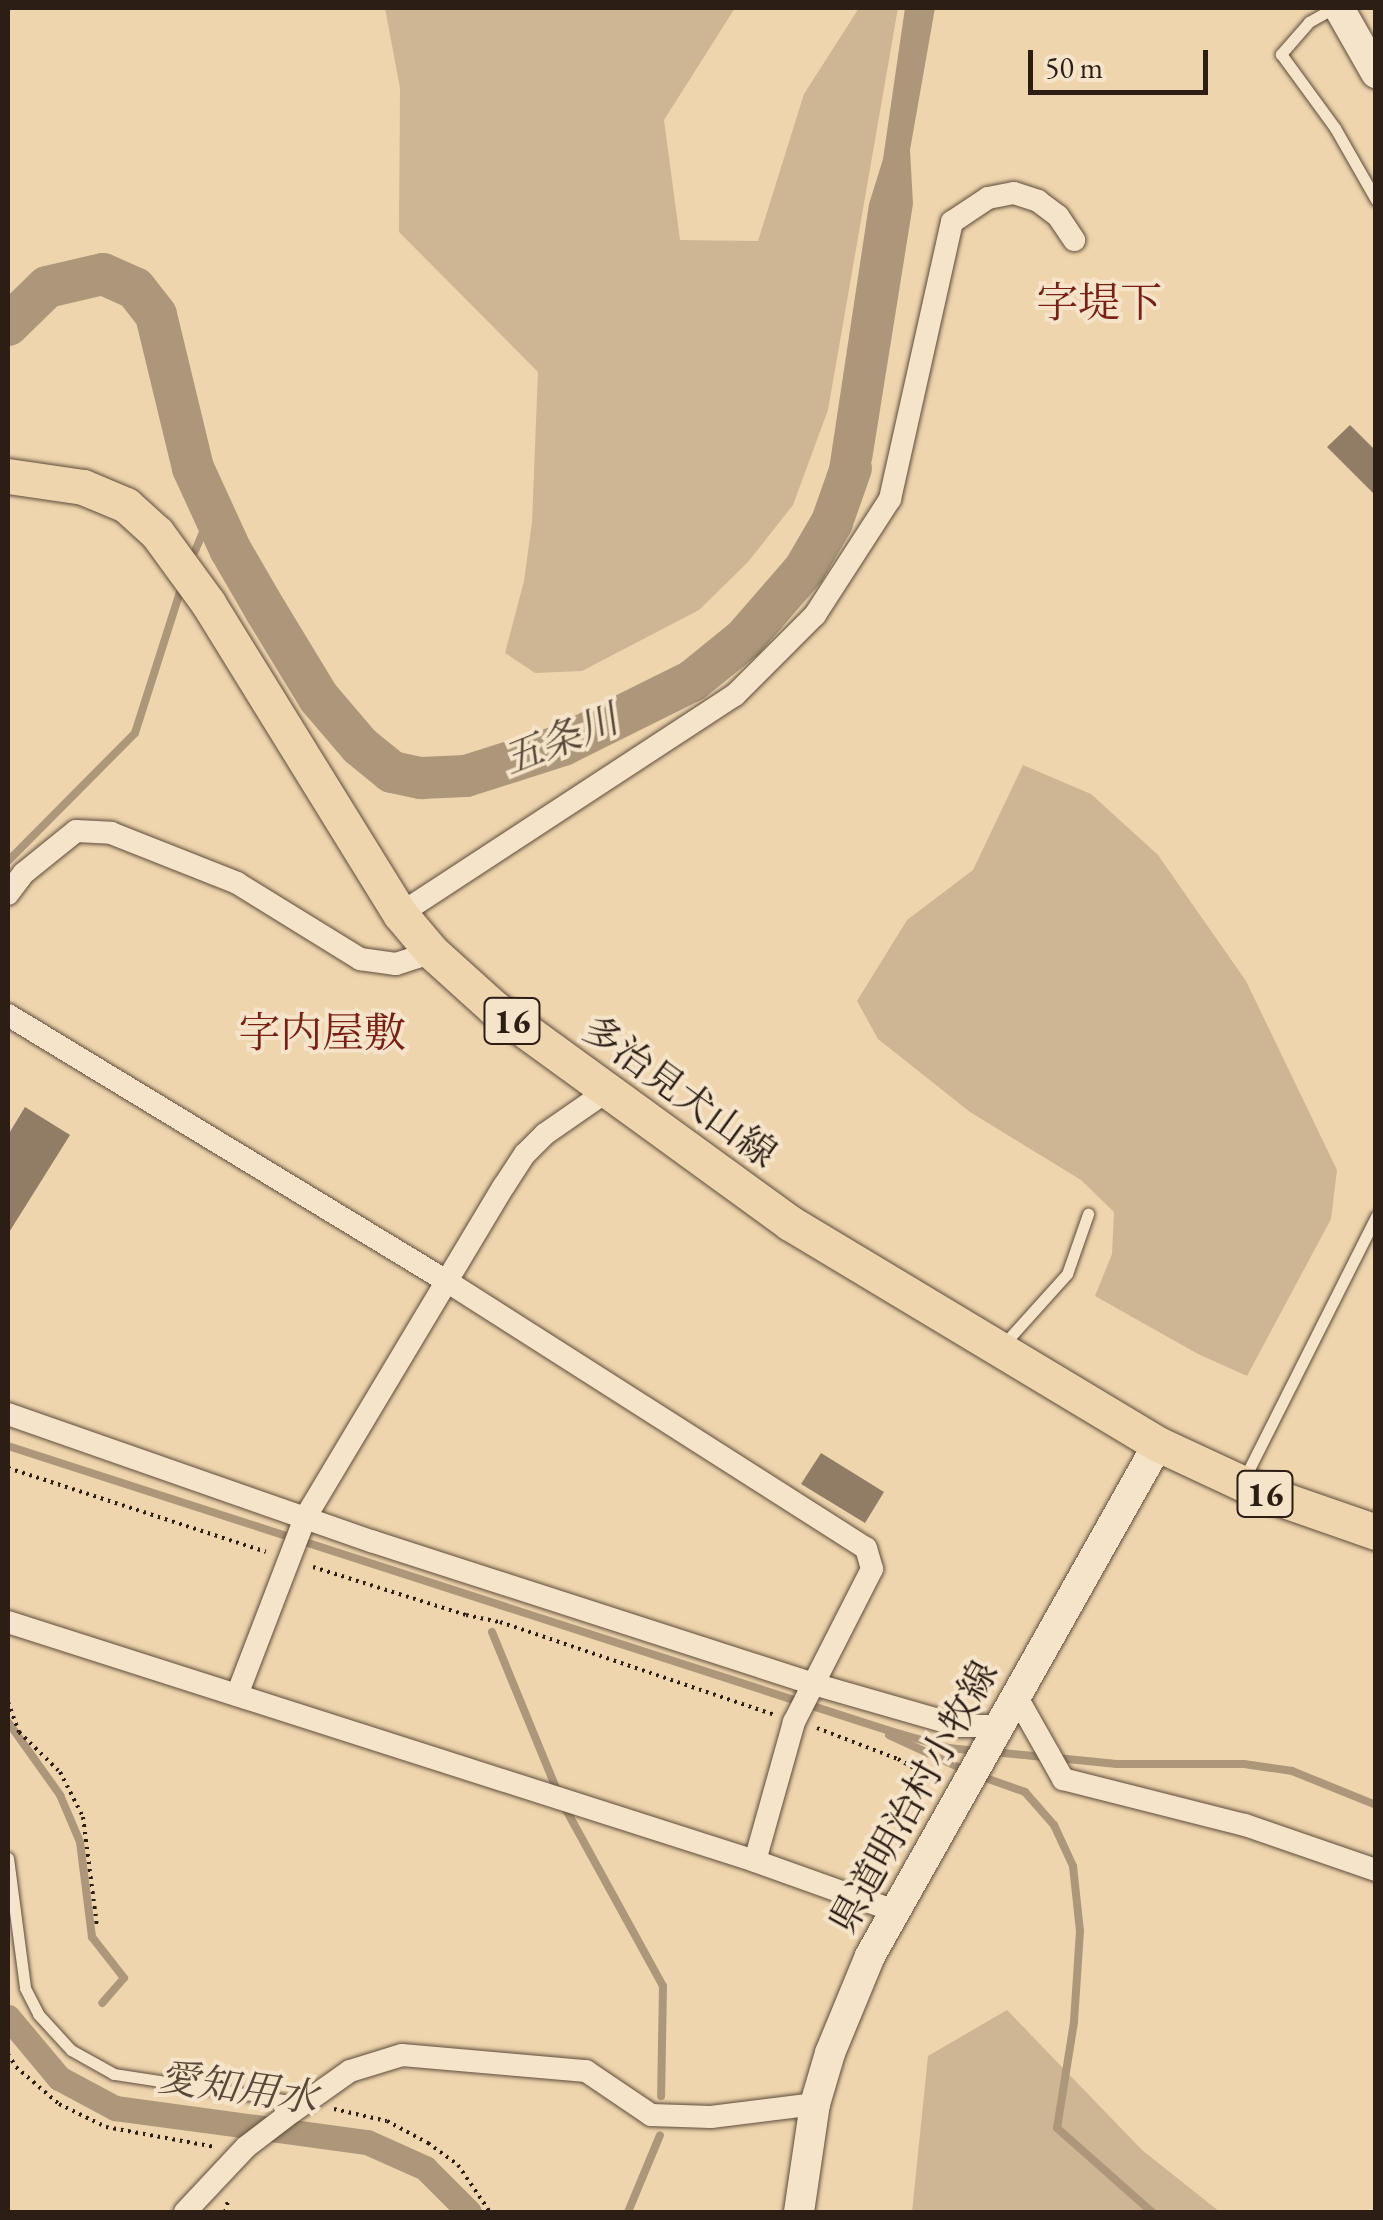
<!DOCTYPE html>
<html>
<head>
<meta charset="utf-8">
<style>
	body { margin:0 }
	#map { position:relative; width:1383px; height:2220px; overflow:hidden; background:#efd5ae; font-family:"EB Garamond","Noto Serif JP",serif }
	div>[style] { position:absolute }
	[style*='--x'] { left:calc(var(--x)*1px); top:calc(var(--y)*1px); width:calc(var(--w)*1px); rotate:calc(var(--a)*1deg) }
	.green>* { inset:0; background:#ceb694 }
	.water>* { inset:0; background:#ad977a }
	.stream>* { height:8px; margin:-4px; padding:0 4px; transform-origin:4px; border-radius:4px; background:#ad977a }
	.canal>* { height:25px; margin:-12.5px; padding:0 12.5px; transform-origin:12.5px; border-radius:12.5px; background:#ad977a }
	.river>* { height:42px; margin:-21px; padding:0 21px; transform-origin:21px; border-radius:21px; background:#ad977a }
	.building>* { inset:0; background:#917d65 }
	.path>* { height:4px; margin-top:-2px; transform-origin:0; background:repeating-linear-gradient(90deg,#2c1e15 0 2.5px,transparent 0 7.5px) }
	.roads { filter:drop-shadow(0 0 2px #5d4c3b) drop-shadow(0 0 2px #5d4c3b) }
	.service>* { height:11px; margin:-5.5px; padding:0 5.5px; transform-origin:5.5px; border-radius:5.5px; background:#f5e4ca }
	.minor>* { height:22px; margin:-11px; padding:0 11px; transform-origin:11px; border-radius:11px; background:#f5e4ca }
	.secondary>* { height:30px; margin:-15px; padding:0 15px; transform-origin:15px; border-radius:15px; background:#f5e4ca }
	.primary>* { height:35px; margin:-17.5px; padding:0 17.5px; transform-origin:17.5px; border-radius:17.5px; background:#efd5ae }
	span { translate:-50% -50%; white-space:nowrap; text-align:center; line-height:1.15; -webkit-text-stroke:8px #f5e4ca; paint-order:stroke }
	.shield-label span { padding:2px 8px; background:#f5e4ca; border:2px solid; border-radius:8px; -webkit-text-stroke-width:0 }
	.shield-label { font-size:35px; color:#2c1e15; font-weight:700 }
	.street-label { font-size:38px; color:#2c1e15 }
	.water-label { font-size:40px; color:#594838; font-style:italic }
	.quarter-label { font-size:42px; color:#7a1f14 }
	.frame { position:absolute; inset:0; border:10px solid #2c1e15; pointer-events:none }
	.scale { position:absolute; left:1028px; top:50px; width:180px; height:45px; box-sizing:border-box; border:5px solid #2c1e15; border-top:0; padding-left:12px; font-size:30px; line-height:35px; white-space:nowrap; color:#2c1e15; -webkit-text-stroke:8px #f5e4ca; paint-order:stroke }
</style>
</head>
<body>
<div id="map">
	<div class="green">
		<i style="clip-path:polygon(385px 8px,735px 8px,664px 120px,680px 240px,758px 241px,804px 94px,859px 8px,898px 8px,828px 410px,793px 505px,748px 562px,699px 610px,582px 671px,535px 673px,505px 653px,524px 581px,532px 522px,538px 372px,399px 232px,400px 88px)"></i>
		<i style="clip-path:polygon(1023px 765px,1091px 794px,1158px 855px,1246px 981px,1337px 1170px,1331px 1219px,1247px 1376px,1198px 1354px,1095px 1296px,1112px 1254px,1114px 1212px,1081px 1180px,970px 1112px,878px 1039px,857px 1001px,907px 920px,973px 870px)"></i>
		<i style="clip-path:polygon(1007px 2010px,1142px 2150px,1220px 2212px,912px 2212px,928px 2056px)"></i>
	</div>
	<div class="water">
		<i style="clip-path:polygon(905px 8px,935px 8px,910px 150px,913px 204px,872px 460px,847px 529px,815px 513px,829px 469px,869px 204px,883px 159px)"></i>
	</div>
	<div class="stream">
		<i style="--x:195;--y:551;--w:43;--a:-67"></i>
		<i style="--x:8;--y:861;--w:180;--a:-45.2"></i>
		<i style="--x:135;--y:733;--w:151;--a:-72.3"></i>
		<i style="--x:8;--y:1446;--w:924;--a:17.91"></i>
		<i style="--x:887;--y:1730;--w:65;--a:16.2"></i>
		<i style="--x:949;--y:1748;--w:30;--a:6"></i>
		<i style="--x:492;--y:1632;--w:174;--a:67.7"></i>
		<i style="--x:8;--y:1722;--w:90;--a:54.5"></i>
		<i style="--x:60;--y:1795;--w:51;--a:66.9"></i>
		<i style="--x:80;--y:1842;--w:96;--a:82.8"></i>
		<i style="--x:92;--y:1937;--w:52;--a:52"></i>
		<i style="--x:124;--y:1978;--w:33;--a:131"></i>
		<i style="--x:889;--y:1735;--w:86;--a:24.8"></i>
		<i style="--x:993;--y:1752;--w:51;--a:5.6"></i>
		<i style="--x:1057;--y:1758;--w:60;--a:5.7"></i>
		<i style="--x:1117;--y:1764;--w:127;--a:0"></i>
		<i style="--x:1244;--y:1764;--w:49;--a:8.3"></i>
		<i style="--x:1292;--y:1771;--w:91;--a:22"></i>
		<i style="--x:980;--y:1776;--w:48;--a:19.6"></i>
		<i style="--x:1025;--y:1792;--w:44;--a:48.7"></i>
		<i style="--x:1054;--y:1825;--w:45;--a:65.1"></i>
		<i style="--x:1073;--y:1866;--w:65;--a:83.9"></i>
		<i style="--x:1080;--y:1931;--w:91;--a:93.8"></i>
		<i style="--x:1074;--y:2022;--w:107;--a:99.1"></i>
		<i style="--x:1057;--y:2128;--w:127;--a:41.5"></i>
		<i style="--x:564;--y:1806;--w:205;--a:61.2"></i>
		<i style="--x:663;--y:1986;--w:110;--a:91"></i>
		<i style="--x:628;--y:2212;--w:83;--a:-67.4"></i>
	</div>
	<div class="canal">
		<i style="--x:8;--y:2017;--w:80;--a:50.1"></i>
		<i style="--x:59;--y:2078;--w:64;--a:28.2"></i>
		<i style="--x:115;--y:2108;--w:254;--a:7.7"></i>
		<i style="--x:367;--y:2142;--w:64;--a:24.1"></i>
		<i style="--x:425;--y:2168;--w:62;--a:45"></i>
	</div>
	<div class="river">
		<i style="--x:8;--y:325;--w:54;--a:-44.3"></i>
		<i style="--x:47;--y:287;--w:57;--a:-13.1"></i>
		<i style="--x:103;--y:274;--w:35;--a:24"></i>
		<i style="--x:135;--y:288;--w:34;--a:52"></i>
		<i style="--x:156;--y:315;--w:157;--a:76.4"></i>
		<i style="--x:193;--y:468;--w:89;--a:65.4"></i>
		<i style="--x:230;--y:549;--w:72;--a:59.9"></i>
		<i style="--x:266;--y:611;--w:102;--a:58.7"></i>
		<i style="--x:319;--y:698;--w:63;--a:49.5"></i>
		<i style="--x:360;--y:746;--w:41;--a:39.1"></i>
		<i style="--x:392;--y:772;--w:30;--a:12"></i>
		<i style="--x:421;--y:778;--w:45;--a:-2.5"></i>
		<i style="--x:466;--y:776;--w:102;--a:-17.7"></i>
		<i style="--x:563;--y:745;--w:144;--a:-26.4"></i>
		<i style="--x:692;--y:681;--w:67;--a:-38.9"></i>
		<i style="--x:744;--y:639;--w:91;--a:-49"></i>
		<i style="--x:804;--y:570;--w:56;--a:-59.7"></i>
		<i style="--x:832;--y:522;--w:57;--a:-70.6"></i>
	</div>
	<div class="building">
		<i style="clip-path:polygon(1350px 425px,1376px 451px,1376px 496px,1327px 447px)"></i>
		<i style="clip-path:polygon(25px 1107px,70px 1135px,8px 1234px,8px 1135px)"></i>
		<i style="clip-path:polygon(821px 1453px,884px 1492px,865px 1523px,801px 1484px)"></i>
	</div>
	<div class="path">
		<i style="--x:8;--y:1468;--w:271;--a:18"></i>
		<i style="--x:313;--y:1567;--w:160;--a:17.4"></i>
		<i style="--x:466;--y:1615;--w:35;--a:12"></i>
		<i style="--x:500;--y:1622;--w:290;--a:18.7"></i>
		<i style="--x:8;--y:1702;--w:32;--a:70"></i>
		<i style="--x:19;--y:1732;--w:57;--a:44.3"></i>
		<i style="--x:60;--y:1772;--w:51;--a:62.9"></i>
		<i style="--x:83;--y:1817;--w:111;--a:82.7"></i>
		<i style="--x:817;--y:1728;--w:87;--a:20.9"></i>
		<i style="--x:898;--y:1759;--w:44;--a:30.1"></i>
		<i style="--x:8;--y:2054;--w:15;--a:58"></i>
		<i style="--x:16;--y:2067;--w:57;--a:40.7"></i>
		<i style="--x:59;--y:2104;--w:52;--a:26.1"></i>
		<i style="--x:106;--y:2127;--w:111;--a:10.4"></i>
		<i style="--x:334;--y:2109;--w:54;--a:12.8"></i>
		<i style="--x:387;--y:2121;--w:47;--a:28.2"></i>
		<i style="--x:428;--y:2143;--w:37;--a:36"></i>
		<i style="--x:458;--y:2165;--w:57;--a:55.8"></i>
		<i style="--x:225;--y:2212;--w:11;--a:-75"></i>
	</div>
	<div class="roads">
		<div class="service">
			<i style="--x:1334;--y:8;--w:29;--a:151"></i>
			<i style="--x:1309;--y:22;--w:43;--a:131.2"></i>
			<i style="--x:1281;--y:54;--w:92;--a:53.9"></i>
			<i style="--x:1335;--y:128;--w:83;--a:60.3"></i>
			<i style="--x:1003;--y:1345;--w:96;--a:-48"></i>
			<i style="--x:1067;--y:1274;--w:64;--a:-70.7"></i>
			<i style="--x:1244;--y:1479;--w:294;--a:-63.3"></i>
			<i style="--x:8;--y:1858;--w:131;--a:82.5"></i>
			<i style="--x:25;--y:1988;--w:29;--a:63"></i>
			<i style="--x:38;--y:2014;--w:49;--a:47.5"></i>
			<i style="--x:71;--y:2050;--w:49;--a:29.2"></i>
			<i style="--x:114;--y:2074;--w:192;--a:8.7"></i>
		</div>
		<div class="minor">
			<i style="--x:8;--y:894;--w:26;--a:-53"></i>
			<i style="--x:24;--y:873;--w:67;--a:-38.9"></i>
			<i style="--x:76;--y:831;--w:35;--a:3"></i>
			<i style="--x:111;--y:833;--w:136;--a:21.6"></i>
			<i style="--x:237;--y:883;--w:145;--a:31.7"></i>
			<i style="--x:360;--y:959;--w:36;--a:8"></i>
			<i style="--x:396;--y:964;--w:38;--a:-18"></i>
			<i style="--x:400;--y:914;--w:400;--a:-33.2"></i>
			<i style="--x:735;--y:695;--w:113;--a:-45"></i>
			<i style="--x:815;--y:615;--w:138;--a:-57.1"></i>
			<i style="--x:890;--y:499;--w:284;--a:-77.4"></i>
			<i style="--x:952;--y:222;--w:43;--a:-33.7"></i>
			<i style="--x:988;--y:198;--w:26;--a:-11"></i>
			<i style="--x:1014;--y:193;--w:25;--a:18"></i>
			<i style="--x:1038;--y:201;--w:25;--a:37"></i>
			<i style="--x:1058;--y:216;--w:29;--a:56"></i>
			<i style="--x:8;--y:1015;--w:515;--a:31.25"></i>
			<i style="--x:448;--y:1282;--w:495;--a:32.5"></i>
			<i style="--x:866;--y:1548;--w:22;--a:74"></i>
			<i style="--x:872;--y:1569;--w:172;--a:117"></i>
			<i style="--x:794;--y:1722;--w:144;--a:105.7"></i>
			<i style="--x:8;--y:1414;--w:385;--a:19.3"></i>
			<i style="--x:371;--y:1541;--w:461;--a:17.9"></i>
			<i style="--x:810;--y:1683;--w:156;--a:16"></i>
			<i style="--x:960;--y:1726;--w:38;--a:0"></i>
			<i style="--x:8;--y:1622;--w:784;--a:17.74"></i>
			<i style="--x:755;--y:1861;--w:149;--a:19.7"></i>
			<i style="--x:1015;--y:1694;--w:98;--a:60.5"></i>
			<i style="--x:1063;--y:1779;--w:188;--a:14.2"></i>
			<i style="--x:1245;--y:1825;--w:139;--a:19"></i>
			<i style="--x:237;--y:1695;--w:190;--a:-69"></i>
			<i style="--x:305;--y:1518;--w:387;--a:-59.1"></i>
			<i style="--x:504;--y:1186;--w:38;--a:-57"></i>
			<i style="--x:525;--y:1154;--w:28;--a:-45"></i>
			<i style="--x:545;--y:1134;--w:75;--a:-34.7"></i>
			<i style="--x:185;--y:2212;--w:89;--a:-46.8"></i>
			<i style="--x:246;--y:2147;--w:58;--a:-37.3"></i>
			<i style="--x:292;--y:2112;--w:71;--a:-35.3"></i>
			<i style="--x:350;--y:2071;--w:54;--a:-17.1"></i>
			<i style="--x:402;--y:2055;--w:185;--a:5"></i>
			<i style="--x:586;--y:2071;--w:78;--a:34.1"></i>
			<i style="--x:651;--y:2115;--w:60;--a:1.9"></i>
			<i style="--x:711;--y:2117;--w:105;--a:-7.1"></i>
		</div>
		<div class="secondary">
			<i style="--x:1339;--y:8;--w:75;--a:60.4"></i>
			<i style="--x:799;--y:2212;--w:109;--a:-81.6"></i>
			<i style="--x:815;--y:2104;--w:53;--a:-73.6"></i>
			<i style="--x:830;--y:2053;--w:105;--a:-67.6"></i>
			<i style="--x:870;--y:1956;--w:587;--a:-60.64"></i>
		</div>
		<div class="primary">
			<i style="--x:8;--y:476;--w:76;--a:8.3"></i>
			<i style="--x:83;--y:487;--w:47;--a:22.7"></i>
			<i style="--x:126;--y:505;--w:42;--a:42.1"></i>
			<i style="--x:157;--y:533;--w:87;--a:53.9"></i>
			<i style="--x:208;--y:603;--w:365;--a:58.3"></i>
			<i style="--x:400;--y:914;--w:50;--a:49.9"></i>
			<i style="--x:432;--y:952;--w:84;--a:42.1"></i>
			<i style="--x:494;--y:1008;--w:366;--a:36"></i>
			<i style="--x:790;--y:1223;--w:429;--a:31"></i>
			<i style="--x:1158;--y:1444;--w:114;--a:25"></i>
			<i style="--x:1261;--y:1492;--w:122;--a:19.2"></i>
		</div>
	</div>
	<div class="shield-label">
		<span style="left:512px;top:1021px">16</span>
		<span style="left:1265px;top:1494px">16</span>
	</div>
	<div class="street-label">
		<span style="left:680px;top:1091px;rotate:36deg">多治見犬山線</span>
		<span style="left:913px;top:1797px;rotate:-61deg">県道明治村小牧線</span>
	</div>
	<div class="water-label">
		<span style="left:560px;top:739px;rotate:-22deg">五条川</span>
		<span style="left:238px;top:2087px;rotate:8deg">愛知用水</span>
	</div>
	<div class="quarter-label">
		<span style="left:1099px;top:303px">字堤下</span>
		<span style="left:322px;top:1033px">字内屋敷</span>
	</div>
	<div class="frame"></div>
	<div class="scale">50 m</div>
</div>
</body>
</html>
